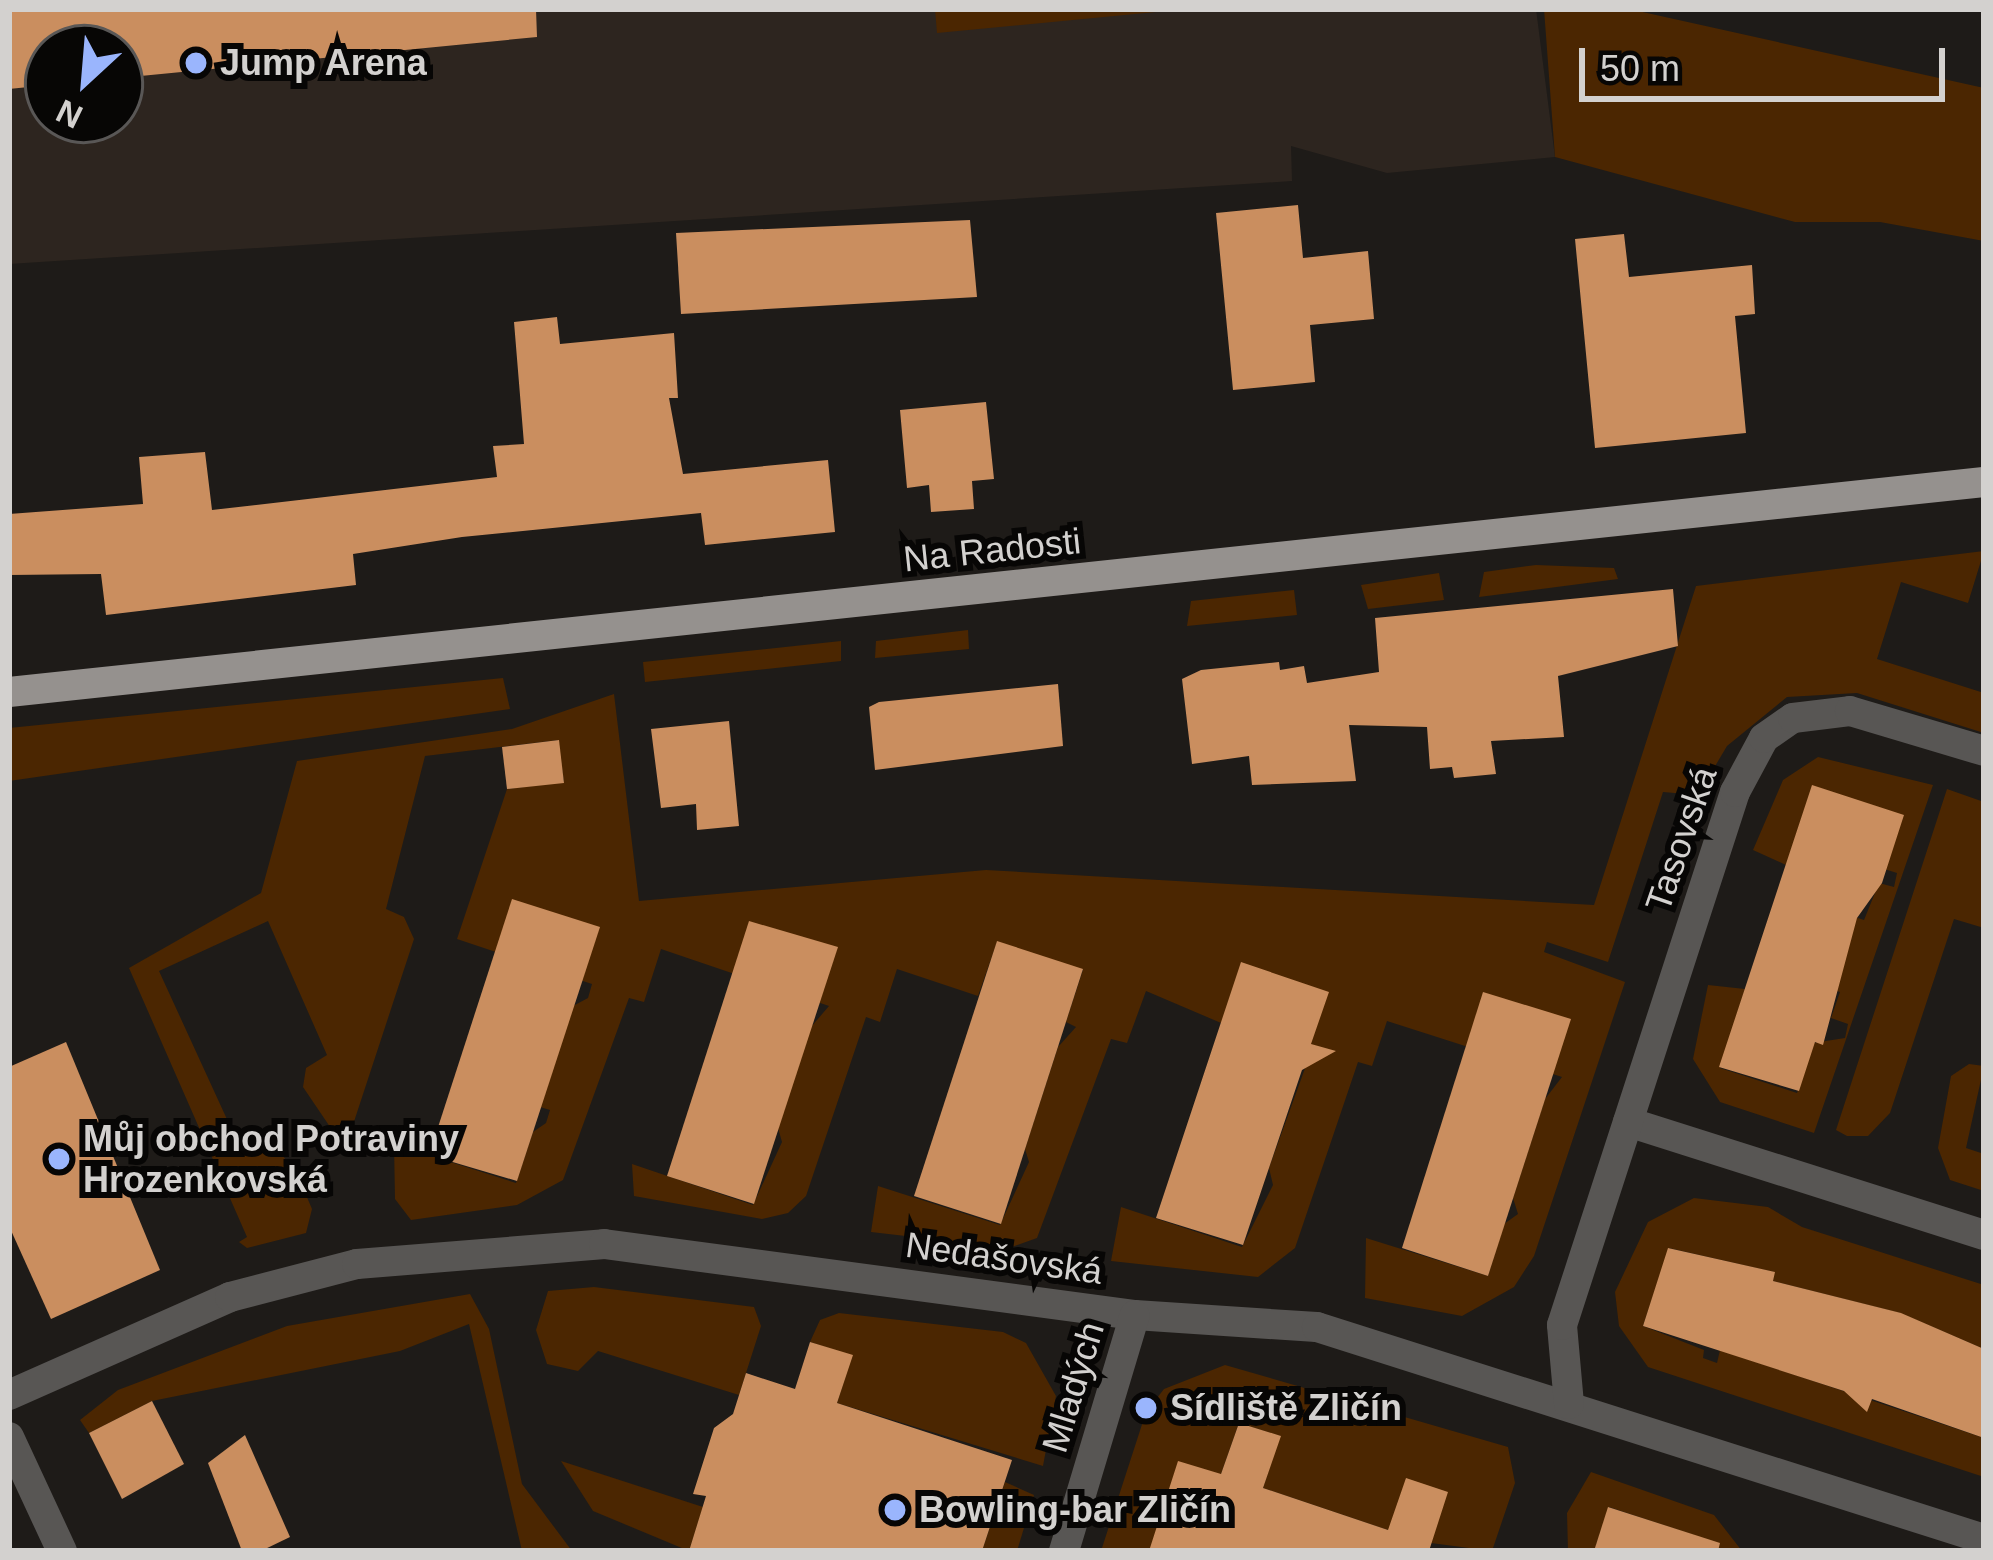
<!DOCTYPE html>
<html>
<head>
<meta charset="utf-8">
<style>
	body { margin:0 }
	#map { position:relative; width:1993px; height:1560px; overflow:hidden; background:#1e1b18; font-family:Arial,sans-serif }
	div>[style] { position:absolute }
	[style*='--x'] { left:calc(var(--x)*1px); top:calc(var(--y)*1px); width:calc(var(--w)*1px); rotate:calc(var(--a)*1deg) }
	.built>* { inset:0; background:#2d251f }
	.green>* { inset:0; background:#4b2601 }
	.building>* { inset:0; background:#ca8e5f }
	.minor>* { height:30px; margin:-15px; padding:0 15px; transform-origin:15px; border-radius:15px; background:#585654 }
	.major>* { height:30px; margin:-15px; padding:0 15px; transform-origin:15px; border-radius:15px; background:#95918e }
	.dots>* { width:33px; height:33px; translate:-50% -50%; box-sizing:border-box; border:6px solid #070605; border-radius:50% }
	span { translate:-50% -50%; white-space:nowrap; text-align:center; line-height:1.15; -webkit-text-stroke:12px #070605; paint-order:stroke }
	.poi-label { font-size:36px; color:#d3d1cf; font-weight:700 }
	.left { translate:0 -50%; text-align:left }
	.street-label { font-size:36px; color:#d3d1cf }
	.frame { position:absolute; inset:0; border:12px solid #d3d1cf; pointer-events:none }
	.north { position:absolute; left:24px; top:24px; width:120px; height:120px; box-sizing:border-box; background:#070605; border:3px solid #595756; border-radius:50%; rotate:206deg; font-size:33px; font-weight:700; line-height:48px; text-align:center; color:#d3d1cf }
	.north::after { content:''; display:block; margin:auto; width:42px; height:54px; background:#9ab5fd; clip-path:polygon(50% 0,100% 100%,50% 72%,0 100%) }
	.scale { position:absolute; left:1579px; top:48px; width:366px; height:54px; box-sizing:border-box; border:6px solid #d3d1cf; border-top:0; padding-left:15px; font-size:36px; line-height:42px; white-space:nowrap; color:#d3d1cf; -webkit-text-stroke:9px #070605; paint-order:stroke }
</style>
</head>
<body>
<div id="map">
	<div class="built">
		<i style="clip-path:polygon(evenodd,9px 9px,1536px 9px,1555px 157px,1387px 173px,1291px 146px,1292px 181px,9px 264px,9px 9px,48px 48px,120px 48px,120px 120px,48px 120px,48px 48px)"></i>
	</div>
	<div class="green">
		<i style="clip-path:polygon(935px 9px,1187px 9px,937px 33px)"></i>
		<i style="clip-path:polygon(1544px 9px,1629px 9px,1984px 88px,1984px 241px,1880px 222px,1795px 222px,1555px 157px)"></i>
		<i style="clip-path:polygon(1984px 551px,1968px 603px,1901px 582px,1877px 659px,1984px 693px,1984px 733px,1857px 693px,1787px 697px,1727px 746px,1698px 795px,1663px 792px,1608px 962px,1547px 942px,1544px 952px,1625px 982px,1534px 1256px,1514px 1287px,1462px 1316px,1365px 1298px,1366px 1238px,1488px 1276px,1504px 1224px,1518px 1214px,1513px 1198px,1545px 1099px,1562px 1077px,1387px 1021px,1372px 1066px,1358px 1062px,1295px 1248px,1258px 1277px,1111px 1261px,1121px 1207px,1242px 1247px,1273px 1185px,1269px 1168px,1308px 1060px,1146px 991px,1127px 1043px,1111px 1039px,1037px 1238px,1009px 1248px,871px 1232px,878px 1186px,1000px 1225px,1029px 1162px,1025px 1149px,1058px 1047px,1076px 1027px,1066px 1022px,1083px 970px,997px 942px,978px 996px,897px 969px,880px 1022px,866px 1017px,806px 1196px,788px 1213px,762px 1219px,634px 1196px,632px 1164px,753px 1205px,782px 1142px,778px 1128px,811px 1027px,829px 1006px,661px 949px,644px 1002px,629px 998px,563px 1180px,517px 1205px,411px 1220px,395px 1199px,394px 1144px,516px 1183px,533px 1132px,546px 1123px,550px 1110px,540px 1107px,573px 1006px,588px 998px,592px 984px,457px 939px,507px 789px,564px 782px,558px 740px,425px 756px,386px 909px,404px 917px,414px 939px,345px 1149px,303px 1087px,306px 1068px,327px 1055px,268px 921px,159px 971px,242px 1152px,277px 1148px,298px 1176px,312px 1209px,306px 1233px,247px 1248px,239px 1242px,247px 1237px,129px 968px,261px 893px,297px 761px,512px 729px,614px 694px,639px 901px,986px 870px,1594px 905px,1696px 586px)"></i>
		<i style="clip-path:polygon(1536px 565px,1614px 568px,1618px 579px,1479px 597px,1484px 572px)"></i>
		<i style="clip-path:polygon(1439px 573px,1444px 600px,1368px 609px,1361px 585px)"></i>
		<i style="clip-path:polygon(1294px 590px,1297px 615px,1187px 626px,1191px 601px)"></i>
		<i style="clip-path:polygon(968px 630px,969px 649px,875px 658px,876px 641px)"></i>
		<i style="clip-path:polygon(841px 641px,841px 661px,645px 682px,643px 662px)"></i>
		<i style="clip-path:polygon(503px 678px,510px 709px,9px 781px,9px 728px)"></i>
		<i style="clip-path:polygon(1818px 757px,1933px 785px,1814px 1133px,1720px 1102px,1693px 1059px,1708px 985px,1745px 989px,1720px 1068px,1797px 1093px,1813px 1043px,1845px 1038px,1848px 1024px,1831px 1018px,1840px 992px,1831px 989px,1855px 917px,1864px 920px,1879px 883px,1894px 887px,1897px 873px,1881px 868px,1903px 817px,1812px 787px,1786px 865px,1753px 850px,1783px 780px)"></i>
		<i style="clip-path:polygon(1947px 789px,1984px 802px,1984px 928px,1954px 919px,1890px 1113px,1868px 1136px,1847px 1136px,1836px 1130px)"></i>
		<i style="clip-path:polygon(1969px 1064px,1984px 1066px,1966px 1148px,1984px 1154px,1984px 1191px,1950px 1180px,1938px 1148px,1951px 1076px)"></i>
		<i style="clip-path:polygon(1694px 1198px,1768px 1207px,1802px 1227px,1984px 1285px,1984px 1349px,1900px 1313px,1773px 1281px,1774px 1272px,1669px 1248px,1643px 1326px,1704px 1350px,1703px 1358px,1717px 1363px,1720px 1350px,1984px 1438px,1984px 1477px,1648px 1367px,1619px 1326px,1615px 1292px,1648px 1222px)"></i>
		<i style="clip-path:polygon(594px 1287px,754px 1307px,761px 1326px,739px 1395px,598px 1351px,578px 1371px,547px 1364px,536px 1330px,548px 1291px)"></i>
		<i style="clip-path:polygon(470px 1294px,489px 1329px,522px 1484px,572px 1551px,522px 1551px,469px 1324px,400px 1351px,152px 1401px,89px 1433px,80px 1420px,118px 1390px,287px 1326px)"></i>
		<i style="clip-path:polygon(839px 1313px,1003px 1332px,1026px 1343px,1056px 1396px,1043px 1466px,837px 1403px,852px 1356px,810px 1342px,820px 1320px)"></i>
		<i style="clip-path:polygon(1225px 1365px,1508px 1447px,1515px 1483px,1492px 1551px,1431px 1543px,1447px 1492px,1388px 1530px,1263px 1488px,1280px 1436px,1239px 1423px,1221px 1474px,1160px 1551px,1101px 1551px,1146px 1412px,1164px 1389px)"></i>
		<i style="clip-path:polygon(561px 1461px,703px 1507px,689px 1551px,593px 1511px)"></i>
		<i style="clip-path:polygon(1591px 1472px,1714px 1515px,1742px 1551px,1689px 1551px,1694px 1535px,1609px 1507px,1594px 1551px,1568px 1551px,1567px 1513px)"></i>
		<i style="clip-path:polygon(1005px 1482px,1034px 1495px,1017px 1551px,982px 1551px)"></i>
	</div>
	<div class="building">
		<i style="clip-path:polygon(9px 9px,536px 9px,537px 37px,120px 78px,120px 48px,48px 48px,48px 85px,9px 89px)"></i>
		<i style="clip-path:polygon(1298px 205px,1303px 258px,1368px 251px,1374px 319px,1310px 325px,1315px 382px,1233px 390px,1216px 213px)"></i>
		<i style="clip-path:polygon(970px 220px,977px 297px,681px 314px,676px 233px)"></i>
		<i style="clip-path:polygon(1624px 234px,1629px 277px,1752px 265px,1755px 314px,1735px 316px,1746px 433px,1595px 448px,1575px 239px)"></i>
		<i style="clip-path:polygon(557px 317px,560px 344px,674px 333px,678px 398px,669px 398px,683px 474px,828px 460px,835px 532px,705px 545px,701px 513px,462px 537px,353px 554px,356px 585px,106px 615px,101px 574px,9px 575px,9px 514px,143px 504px,139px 457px,205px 452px,212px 510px,497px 477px,493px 446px,524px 444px,514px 322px)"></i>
		<i style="clip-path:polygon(986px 402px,994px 479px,972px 481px,974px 509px,931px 512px,929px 485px,907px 488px,900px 410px)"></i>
		<i style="clip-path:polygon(1673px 589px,1678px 646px,1558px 676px,1564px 737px,1491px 741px,1496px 774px,1454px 778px,1452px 767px,1430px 769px,1427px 727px,1349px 725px,1356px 781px,1252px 785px,1249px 756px,1192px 764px,1182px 679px,1201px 670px,1279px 662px,1280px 670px,1304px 666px,1307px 683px,1379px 672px,1375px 618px)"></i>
		<i style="clip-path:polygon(1058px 684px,1063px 746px,875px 770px,869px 707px,879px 702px)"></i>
		<i style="clip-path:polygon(729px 721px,739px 826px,697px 830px,696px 804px,661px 808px,651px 729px)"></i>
		<i style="clip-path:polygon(559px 740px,564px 783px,507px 789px,502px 747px)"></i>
		<i style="clip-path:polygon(1812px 785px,1904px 815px,1882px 883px,1857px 918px,1823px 1045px,1815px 1042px,1799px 1091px,1719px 1067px)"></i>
		<i style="clip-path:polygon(512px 899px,600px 927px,517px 1181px,429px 1155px)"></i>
		<i style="clip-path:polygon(749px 921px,838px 947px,754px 1204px,667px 1176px)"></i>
		<i style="clip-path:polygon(997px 941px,1083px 969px,1001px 1224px,914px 1196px)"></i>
		<i style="clip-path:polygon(1241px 962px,1329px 992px,1311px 1044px,1336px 1051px,1302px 1070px,1243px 1245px,1156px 1218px)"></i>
		<i style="clip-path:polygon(1483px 992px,1571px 1019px,1488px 1276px,1402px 1248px)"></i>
		<i style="clip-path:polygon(66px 1042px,160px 1270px,51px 1319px,9px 1226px,9px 1067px)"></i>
		<i style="clip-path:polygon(1668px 1248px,1775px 1272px,1773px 1281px,1901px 1313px,1984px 1349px,1984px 1438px,1872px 1399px,1867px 1412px,1844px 1391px,1643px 1326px)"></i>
		<i style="clip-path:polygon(810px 1342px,853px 1355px,837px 1403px,1012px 1460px,982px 1551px,689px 1551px,706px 1496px,693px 1494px,714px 1428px,733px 1414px,746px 1373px,795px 1389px)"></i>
		<i style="clip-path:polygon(152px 1401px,184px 1464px,122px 1499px,89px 1433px)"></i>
		<i style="clip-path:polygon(1239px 1423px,1281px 1436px,1263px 1488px,1388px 1530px,1406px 1478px,1448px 1492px,1429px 1551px,1149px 1551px,1178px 1461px,1221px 1474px)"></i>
		<i style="clip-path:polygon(245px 1435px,290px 1537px,261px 1551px,242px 1551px,208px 1463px)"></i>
		<i style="clip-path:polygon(1608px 1507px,1720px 1543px,1718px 1551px,1594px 1551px)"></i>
	</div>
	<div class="minor">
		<i style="--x:1628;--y:1122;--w:374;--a:17.6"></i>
		<i style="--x:9;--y:1395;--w:242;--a:-23.9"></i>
		<i style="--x:230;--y:1297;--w:131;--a:-14.6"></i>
		<i style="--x:357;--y:1264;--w:248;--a:-4.6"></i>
		<i style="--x:604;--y:1244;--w:536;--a:7.62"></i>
		<i style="--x:1135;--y:1315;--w:182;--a:3.8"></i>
		<i style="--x:1317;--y:1327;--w:700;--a:17.63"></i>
		<i style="--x:1569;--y:1404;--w:79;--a:-95.1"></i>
		<i style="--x:1562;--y:1325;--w:560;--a:-72.02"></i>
		<i style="--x:1735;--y:792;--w:61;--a:-61.8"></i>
		<i style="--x:1764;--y:738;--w:35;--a:-35"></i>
		<i style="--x:1793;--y:718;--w:57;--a:-7"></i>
		<i style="--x:1850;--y:711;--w:140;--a:16.6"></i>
		<i style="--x:9;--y:1437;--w:126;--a:65.1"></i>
		<i style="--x:1064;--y:1551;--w:246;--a:-73.3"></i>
	</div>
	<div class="major">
		<i style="--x:9;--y:692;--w:1986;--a:-6.07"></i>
	</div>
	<div class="dots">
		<i style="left:196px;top:63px;background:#9ab5fd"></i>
		<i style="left:59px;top:1159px;background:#9ab5fd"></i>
		<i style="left:1146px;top:1408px;background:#9ab5fd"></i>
		<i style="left:895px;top:1510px;background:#9ab5fd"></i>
	</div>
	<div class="poi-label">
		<span class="left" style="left:220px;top:63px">Jump Arena</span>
		<span class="left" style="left:83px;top:1159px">Můj obchod Potraviny<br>Hrozenkovská</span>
		<span class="left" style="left:1170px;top:1408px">Sídliště Zličín</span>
		<span class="left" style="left:919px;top:1510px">Bowling-bar Zličín</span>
	</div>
	<div class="street-label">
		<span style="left:992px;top:550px;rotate:-6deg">Na Radosti</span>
		<span style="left:1681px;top:839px;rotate:-71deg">Tasovská</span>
		<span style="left:1004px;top:1258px;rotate:8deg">Nedašovská</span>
		<span style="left:1073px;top:1387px;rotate:-73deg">Mladých</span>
	</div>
	<div class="frame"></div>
	<div class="north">N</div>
	<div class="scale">50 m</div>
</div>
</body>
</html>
